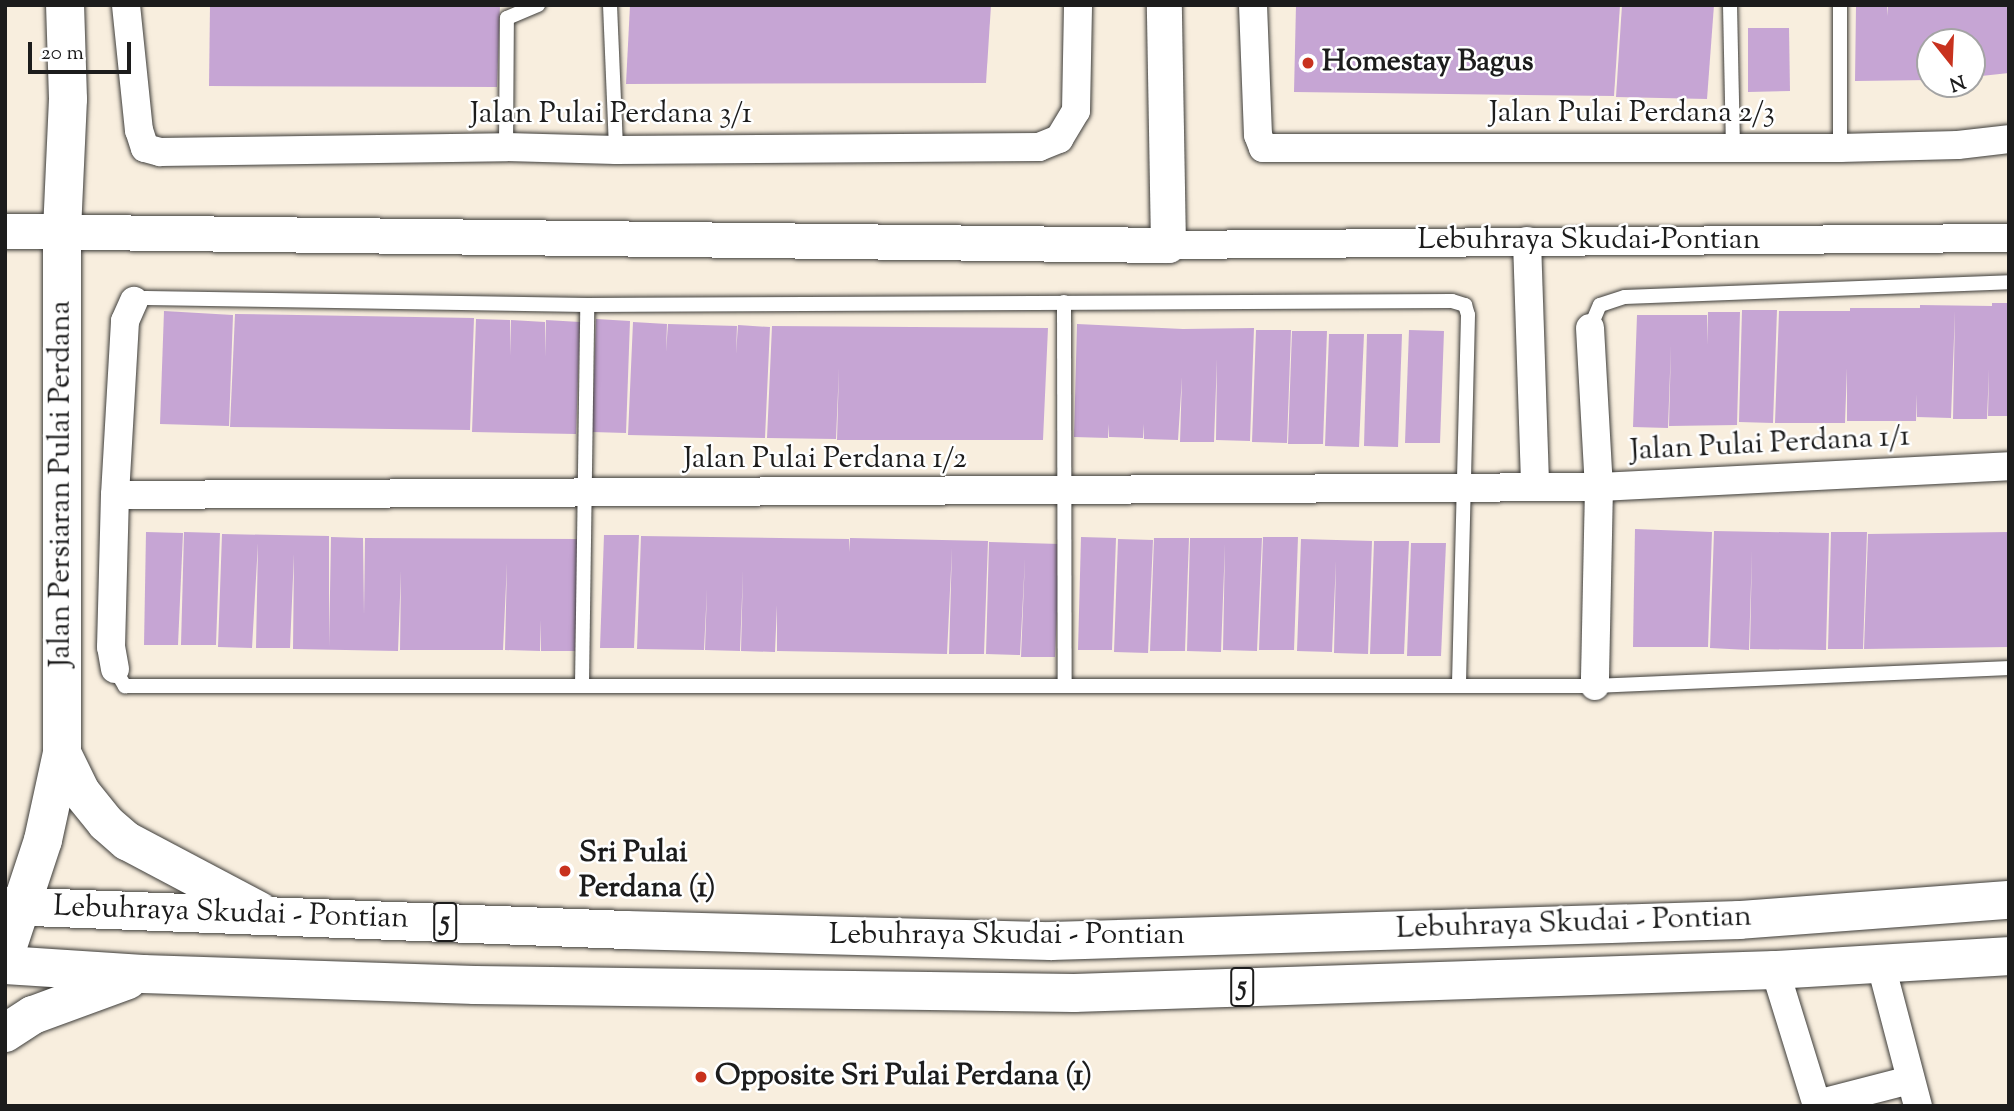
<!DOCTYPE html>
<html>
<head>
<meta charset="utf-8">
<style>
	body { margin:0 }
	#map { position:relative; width:2014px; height:1111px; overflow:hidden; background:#f8eede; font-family:"Sorts Mill Goudy",serif }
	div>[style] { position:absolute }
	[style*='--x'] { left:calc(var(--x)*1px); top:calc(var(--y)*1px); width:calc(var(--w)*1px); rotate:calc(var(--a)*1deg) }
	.building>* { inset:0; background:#c6a5d4 }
	.roads { filter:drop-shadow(0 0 2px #3d3c39) drop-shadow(0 0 2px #3d3c39) }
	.service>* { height:14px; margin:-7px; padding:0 7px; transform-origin:7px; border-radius:7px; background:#fff }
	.minor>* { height:28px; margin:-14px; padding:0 14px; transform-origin:14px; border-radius:14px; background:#fff }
	.tertiary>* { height:35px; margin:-17.5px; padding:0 17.5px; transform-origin:17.5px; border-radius:17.5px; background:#fff }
	.secondary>* { height:38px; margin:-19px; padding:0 19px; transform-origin:19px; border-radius:19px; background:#fff }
	.trunk>* { height:38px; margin:-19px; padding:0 19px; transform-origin:19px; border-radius:19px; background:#fff }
	.dots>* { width:19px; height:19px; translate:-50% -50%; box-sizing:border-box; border:4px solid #fff; border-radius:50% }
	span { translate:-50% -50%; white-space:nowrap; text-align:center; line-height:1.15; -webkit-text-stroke:5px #fff; paint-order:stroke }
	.shield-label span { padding:2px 5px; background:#fff; border:2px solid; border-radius:5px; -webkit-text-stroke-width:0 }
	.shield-label { font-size:28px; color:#1c1c1c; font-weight:700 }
	.poi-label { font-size:30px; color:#1c1c1c; font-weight:700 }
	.left { translate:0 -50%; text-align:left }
	.street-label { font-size:30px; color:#1c1c1c }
	.frame { position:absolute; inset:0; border:7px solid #1c1c1c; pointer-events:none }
	.north { position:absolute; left:1916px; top:28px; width:70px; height:70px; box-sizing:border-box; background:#fff; border:2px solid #a4a4a4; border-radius:50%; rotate:162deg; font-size:19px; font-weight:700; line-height:28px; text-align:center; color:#1c1c1c }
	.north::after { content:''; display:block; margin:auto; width:24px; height:32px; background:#c8321e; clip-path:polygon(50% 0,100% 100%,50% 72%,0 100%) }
	.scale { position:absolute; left:28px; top:42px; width:103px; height:32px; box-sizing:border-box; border:4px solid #1c1c1c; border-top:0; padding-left:9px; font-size:21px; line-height:24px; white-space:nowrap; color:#1c1c1c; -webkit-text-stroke:5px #fff; paint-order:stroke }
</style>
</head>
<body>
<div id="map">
	<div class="building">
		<i style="clip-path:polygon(210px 5px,500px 5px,497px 87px,209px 86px)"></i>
		<i style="clip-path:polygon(630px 5px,991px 5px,986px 83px,626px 84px)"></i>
		<i style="clip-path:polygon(1296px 5px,1620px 5px,1614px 96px,1294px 92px)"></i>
		<i style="clip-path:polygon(1622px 5px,1714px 5px,1707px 99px,1616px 97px)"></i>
		<i style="clip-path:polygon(1856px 5px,1887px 5px,1888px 16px,1888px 5px,2009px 5px,2009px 73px,1972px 77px,1972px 42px,1930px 42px,1930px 80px,1855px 81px)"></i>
		<i style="clip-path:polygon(1748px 28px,1789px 28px,1790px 91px,1748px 92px)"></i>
		<i style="clip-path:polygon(1992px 303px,2009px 303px,2009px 416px,1988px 416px,1989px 369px,1987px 419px,1953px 419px,1955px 311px,1951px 418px,1917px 417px,1917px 394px,1916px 421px,1847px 421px,1847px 368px,1845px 423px,1775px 423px,1779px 311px,1850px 311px,1850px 308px,1920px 308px,1920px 305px,1992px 306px)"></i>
		<i style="clip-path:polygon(1742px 310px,1777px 310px,1773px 423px,1739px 422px)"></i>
		<i style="clip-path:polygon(164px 311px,233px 315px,229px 426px,160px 424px)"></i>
		<i style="clip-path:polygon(1708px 312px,1740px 312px,1737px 425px,1669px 426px,1671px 345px,1668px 428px,1633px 427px,1637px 315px,1707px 315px,1707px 345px)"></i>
		<i style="clip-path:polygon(235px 314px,474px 318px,470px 430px,230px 427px)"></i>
		<i style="clip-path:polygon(476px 319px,510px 320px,510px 356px,511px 320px,545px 322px,545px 357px,546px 320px,580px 322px,576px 434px,472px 432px)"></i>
		<i style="clip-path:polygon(596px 319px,630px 321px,626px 433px,592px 432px)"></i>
		<i style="clip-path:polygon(633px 322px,667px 324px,666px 352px,668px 324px,737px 326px,736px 354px,738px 325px,770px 327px,765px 438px,628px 435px)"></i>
		<i style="clip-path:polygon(1077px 324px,1183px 329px,1254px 328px,1250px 441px,1216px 440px,1217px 359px,1214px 442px,1180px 442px,1182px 377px,1178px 440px,1144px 439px,1144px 424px,1143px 438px,1109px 437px,1108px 424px,1108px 438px,1074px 437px)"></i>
		<i style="clip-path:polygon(772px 326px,1048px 328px,1043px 440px,837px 440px,839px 368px,836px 439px,767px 438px)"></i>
		<i style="clip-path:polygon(1256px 330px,1291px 330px,1287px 443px,1252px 442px)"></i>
		<i style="clip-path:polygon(1409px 330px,1444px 331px,1440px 443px,1405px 443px)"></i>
		<i style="clip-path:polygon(1292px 331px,1327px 331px,1323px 444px,1288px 444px)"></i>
		<i style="clip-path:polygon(1329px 334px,1364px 334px,1359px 447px,1325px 446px)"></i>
		<i style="clip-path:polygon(1367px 334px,1402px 334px,1398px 447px,1364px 446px)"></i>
		<i style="clip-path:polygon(1635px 529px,1712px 532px,1708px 647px,1633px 647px)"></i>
		<i style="clip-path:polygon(1714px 531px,1829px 533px,1826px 650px,1750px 649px,1752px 550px,1749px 650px,1710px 648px)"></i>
		<i style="clip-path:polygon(146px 532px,183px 533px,178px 645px,144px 645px)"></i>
		<i style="clip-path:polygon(184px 532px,220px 533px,216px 645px,181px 645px)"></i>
		<i style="clip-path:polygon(1831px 532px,1867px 532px,1863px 649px,1828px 649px)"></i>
		<i style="clip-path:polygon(2009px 532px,2009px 647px,1864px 649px,1868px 534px)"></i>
		<i style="clip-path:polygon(222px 534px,329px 536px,329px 647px,331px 537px,363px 538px,364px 615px,365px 538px,579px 539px,575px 651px,541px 651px,541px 620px,540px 651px,505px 650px,507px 563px,503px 650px,400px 650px,401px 571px,398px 651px,293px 649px,294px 554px,290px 648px,256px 648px,258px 543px,252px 648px,218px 647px)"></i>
		<i style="clip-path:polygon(604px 535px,639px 535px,634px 648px,600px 648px)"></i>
		<i style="clip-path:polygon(641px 536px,849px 539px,849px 552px,850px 538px,988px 541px,984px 654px,949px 654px,952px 548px,947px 654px,777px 651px,777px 605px,775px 652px,741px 651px,743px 570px,740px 651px,705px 650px,707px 589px,704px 650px,637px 649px)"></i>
		<i style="clip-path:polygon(1081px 537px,1116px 538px,1112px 650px,1078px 650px)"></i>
		<i style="clip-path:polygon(1263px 537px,1298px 537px,1294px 650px,1259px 650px)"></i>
		<i style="clip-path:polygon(1154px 538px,1189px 538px,1185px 651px,1150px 651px)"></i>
		<i style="clip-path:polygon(1190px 538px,1262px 538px,1257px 651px,1223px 650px,1225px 544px,1221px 652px,1187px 651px)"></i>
		<i style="clip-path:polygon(1118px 539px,1153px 540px,1148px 653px,1114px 652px)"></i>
		<i style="clip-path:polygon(1301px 539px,1372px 541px,1368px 654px,1334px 653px,1336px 561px,1332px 652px,1297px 651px)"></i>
		<i style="clip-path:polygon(1374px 541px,1409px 541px,1404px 654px,1370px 654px)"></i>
		<i style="clip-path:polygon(989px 542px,1060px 544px,1055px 657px,1021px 657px,1025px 558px,1020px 655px,986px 654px)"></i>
		<i style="clip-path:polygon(1411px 543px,1446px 543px,1441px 656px,1407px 656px)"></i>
	</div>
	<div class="roads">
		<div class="service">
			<i style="--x:610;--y:5;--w:145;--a:87.6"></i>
			<i style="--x:1730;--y:5;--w:142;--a:88.8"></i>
			<i style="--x:1840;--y:5;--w:143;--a:90"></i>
			<i style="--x:506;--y:147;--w:129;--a:-89.6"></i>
			<i style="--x:507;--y:18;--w:34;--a:-23"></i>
			<i style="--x:134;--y:301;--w:12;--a:-14"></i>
			<i style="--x:146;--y:298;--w:441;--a:0.9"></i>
			<i style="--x:587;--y:305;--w:865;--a:-0.26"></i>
			<i style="--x:1452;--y:301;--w:14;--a:17"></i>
			<i style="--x:1465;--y:305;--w:10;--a:73"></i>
			<i style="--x:1468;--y:315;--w:371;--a:91.4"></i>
			<i style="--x:1064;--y:302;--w:382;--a:89.9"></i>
			<i style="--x:1590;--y:328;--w:25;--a:-67"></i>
			<i style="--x:1600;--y:305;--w:26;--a:-18"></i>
			<i style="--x:1625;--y:297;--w:384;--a:-2.2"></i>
			<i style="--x:115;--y:669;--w:20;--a:60"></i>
			<i style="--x:125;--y:686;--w:1470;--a:0"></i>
			<i style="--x:1595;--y:686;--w:414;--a:-2.5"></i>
			<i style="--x:582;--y:685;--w:380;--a:-89.2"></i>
		</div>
		<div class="minor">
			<i style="--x:126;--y:5;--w:126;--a:84.1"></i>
			<i style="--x:139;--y:130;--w:19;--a:72"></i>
			<i style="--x:145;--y:148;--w:16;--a:15"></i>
			<i style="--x:160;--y:152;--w:346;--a:-0.8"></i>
			<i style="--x:506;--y:147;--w:110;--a:1.6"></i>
			<i style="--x:616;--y:150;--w:423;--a:-0.4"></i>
			<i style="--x:1039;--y:147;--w:22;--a:-22"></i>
			<i style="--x:1059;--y:139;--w:33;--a:-59"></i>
			<i style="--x:1076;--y:111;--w:106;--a:-88.9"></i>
			<i style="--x:1253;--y:5;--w:130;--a:87.8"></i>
			<i style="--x:1258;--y:135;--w:14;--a:69"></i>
			<i style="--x:1263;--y:148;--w:577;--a:0"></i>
			<i style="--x:1840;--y:148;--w:118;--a:-1.5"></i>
			<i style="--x:1958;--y:145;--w:51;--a:-6.7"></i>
			<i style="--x:1527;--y:241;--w:246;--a:88.1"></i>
			<i style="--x:1168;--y:245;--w:841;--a:-0.48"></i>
			<i style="--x:1590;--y:328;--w:159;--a:86.8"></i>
			<i style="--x:1599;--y:487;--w:199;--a:91.2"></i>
			<i style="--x:115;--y:495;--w:1484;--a:-0.31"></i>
			<i style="--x:1599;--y:487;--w:411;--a:-2.9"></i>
			<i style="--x:115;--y:669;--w:22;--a:-100"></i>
			<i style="--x:111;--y:647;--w:152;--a:-88.5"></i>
			<i style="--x:115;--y:495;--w:174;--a:-86.7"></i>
			<i style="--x:125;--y:321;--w:22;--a:-66"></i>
			<i style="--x:1881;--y:965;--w:146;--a:75.3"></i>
			<i style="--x:1775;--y:970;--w:142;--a:72.8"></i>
			<i style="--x:1817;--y:1104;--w:96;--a:-14.5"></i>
		</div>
		<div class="tertiary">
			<i style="--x:5;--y:231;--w:1163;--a:0.69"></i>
			<i style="--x:1168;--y:245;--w:240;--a:-91"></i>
		</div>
		<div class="secondary">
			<i style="--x:5;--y:955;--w:121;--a:-71.7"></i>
			<i style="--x:43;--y:840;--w:89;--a:-77.7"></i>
			<i style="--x:62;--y:753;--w:522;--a:-90"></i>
			<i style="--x:62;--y:231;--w:132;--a:-87.4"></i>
			<i style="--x:68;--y:99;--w:94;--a:-91.8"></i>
		</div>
		<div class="trunk">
			<i style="--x:62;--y:753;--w:43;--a:64"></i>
			<i style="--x:81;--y:792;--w:40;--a:51"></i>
			<i style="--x:106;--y:823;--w:28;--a:41"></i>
			<i style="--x:127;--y:841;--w:149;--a:27.9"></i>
			<i style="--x:5;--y:906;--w:621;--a:2.21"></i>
			<i style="--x:626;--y:930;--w:425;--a:1.5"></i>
			<i style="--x:1051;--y:941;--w:689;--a:-1.75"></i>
			<i style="--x:1740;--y:920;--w:270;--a:-4.3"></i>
			<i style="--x:5;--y:965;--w:138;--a:3.7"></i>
			<i style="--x:143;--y:974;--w:332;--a:1.9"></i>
			<i style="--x:475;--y:985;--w:599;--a:0.77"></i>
			<i style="--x:1074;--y:993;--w:701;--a:-1.88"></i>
			<i style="--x:1775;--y:970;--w:234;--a:-3.4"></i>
			<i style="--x:5;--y:1033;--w:33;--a:-33"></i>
			<i style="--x:33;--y:1015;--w:101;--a:-20.2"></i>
		</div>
	</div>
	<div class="dots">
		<i style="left:1308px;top:63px;background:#c8321e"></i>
		<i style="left:565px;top:871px;background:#c8321e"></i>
		<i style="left:701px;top:1077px;background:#c8321e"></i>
	</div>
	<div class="shield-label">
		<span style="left:445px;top:922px">5</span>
		<span style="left:1242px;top:987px">5</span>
	</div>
	<div class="poi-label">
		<span class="left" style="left:1322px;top:63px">Homestay Bagus</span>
		<span class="left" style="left:579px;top:871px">Sri Pulai<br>Perdana (1)</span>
		<span class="left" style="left:715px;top:1077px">Opposite Sri Pulai Perdana (1)</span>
	</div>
	<div class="street-label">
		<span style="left:1632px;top:114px">Jalan Pulai Perdana 2/3</span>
		<span style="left:611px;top:115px">Jalan Pulai Perdana 3/1</span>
		<span style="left:1589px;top:241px">Lebuhraya Skudai-Pontian</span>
		<span style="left:1770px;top:445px;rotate:-3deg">Jalan Pulai Perdana 1/1</span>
		<span style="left:825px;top:460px">Jalan Pulai Perdana 1/2</span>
		<span style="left:62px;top:484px;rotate:-90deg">Jalan Persiaran Pulai Perdana</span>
		<span style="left:231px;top:914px;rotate:2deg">Lebuhraya Skudai - Pontian</span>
		<span style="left:1574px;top:924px;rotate:-2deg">Lebuhraya Skudai - Pontian</span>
		<span style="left:1007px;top:936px">Lebuhraya Skudai - Pontian</span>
	</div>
	<div class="frame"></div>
	<div class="north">N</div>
	<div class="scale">20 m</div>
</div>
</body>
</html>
